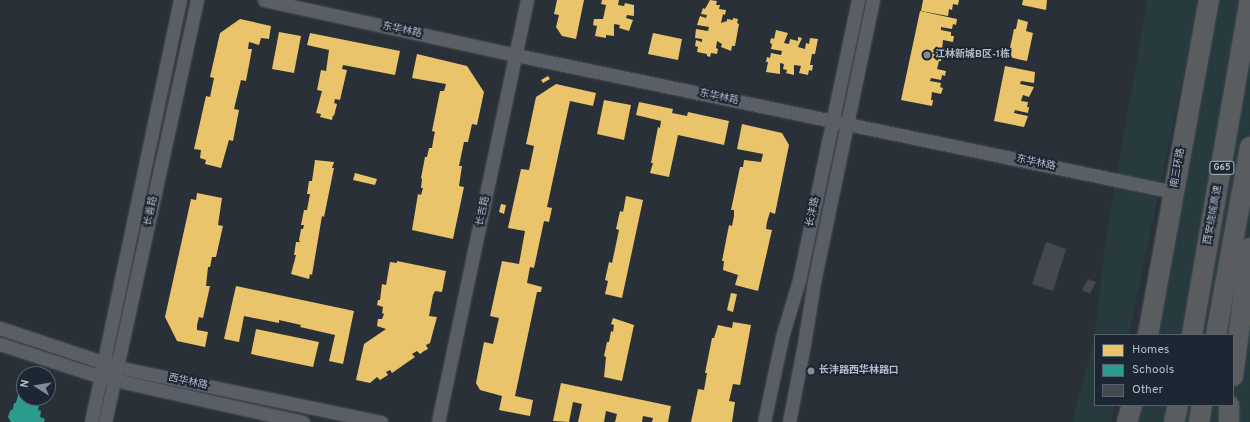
<!DOCTYPE html>
<html>
<head>
<meta charset="utf-8">
<style>
	body { margin:0 }
	#map { position:relative; width:1250px; height:422px; overflow:hidden; background:#2a3038; font-family:Overpass,"Noto Sans SC",sans-serif }
	div>[style] { position:absolute }
	[style*='--x'] { left:calc(var(--x)*1px); top:calc(var(--y)*1px); width:calc(var(--w)*1px); rotate:calc(var(--a)*1deg) }
	.green>* { inset:0; background:#273a3e }
	.homes>* { inset:0; background:#e9c46a }
	.schools>* { inset:0; background:#2a9d8f }
	.building>* { inset:0; background:#444950 }
	.roads { filter:drop-shadow(0 0 1px #484c53) drop-shadow(0 0 1px #484c53) }
	.minor>* { height:13px; margin:-6.5px; padding:0 6.5px; transform-origin:6.5px; border-radius:6.5px; background:#5a5e66 }
	.highway>* { height:20px; margin:-10px; padding:0 10px; transform-origin:10px; border-radius:10px; background:#5a5d60 }
	.dots>* { width:11px; height:11px; translate:-50% -50%; box-sizing:border-box; border:2px solid #1d2633; border-radius:50% }
	span { translate:-50% -50%; white-space:nowrap; text-align:center; line-height:1.15; -webkit-text-stroke:4px #1d2633; paint-order:stroke }
	.shield-label span { padding:1px 3px; background:#1d2633; border:1px solid; border-radius:3px; -webkit-text-stroke-width:0 }
	.shield-label { font-size:9px; color:#b4bcc9; font-weight:700 }
	.street-label { font-size:10px; color:#b4bcc9 }
	.poi-label { font-size:10px; color:#b4bcc9; font-weight:700 }
	.left { translate:0 -50%; text-align:left }
	.legend { position:absolute; left:1094px; top:334px; width:140px; height:72px; box-sizing:border-box; background:#1d2633; border:1px solid #59626f; margin:0; padding:5px 7px; list-style:none; font-size:12px; color:#b4bcc9 }
	.legend li { display:flex; align-items:center; gap:8px; height:20px }
	.legend b { width:20px; border:1px solid #59626f }
	.north { position:absolute; left:16px; top:366px; width:40px; height:40px; box-sizing:border-box; background:#1d2633; border:1px solid #59626f; border-radius:50%; rotate:282deg; font-size:11px; font-weight:700; line-height:16px; text-align:center; color:#b4bcc9 }
	.north::after { content:''; display:block; margin:auto; width:14px; height:18px; background:#848b96; clip-path:polygon(50% 0,100% 100%,50% 72%,0 100%) }
</style>
</head>
<body>
<div id="map">
	<div class="green">
		<i style="clip-path:polygon(1147px 0,1197px 0,1196px 15px,1129px 335px,1095px 335px,1105px 245px)"></i>
		<i style="clip-path:polygon(1215px 0,1250px 0,1250px 422px,1133px 422px,1137px 405px,1233px 405px,1233px 335px,1153px 335px)"></i>
		<i style="clip-path:polygon(1095px 336px,1095px 405px,1115px 405px,1111px 422px,1072px 422px)"></i>
	</div>
	<div class="homes">
		<i style="clip-path:polygon(557px 0,584px 0,576px 39px,562px 36px,556px 27px,559px 15px,554px 14px)"></i>
		<i style="clip-path:polygon(602px 0,619px 0,618px 5px,624px 6px,625px 3px,634px 5px,634px 16px,627px 15px,626px 18px,633px 20px,629px 31px,619px 28px,620px 25px,614px 24px,614px 36px,606px 35px,606px 38px,595px 36px,597px 26px,593px 25px,594px 19px,603px 19px,606px 5px,601px 4px)"></i>
		<i style="clip-path:polygon(710px 0,717px 1px,716px 5px,720px 5px,719px 9px,726px 10px,725px 15px,723px 14px,721px 23px,727px 21px,727px 19px,733px 20px,733px 18px,738px 19px,737px 23px,739px 24px,735px 46px,732px 46px,731px 51px,721px 47px,722px 44px,717px 41px,716px 48px,718px 49px,717px 54px,711px 53px,710px 57px,707px 56px,707px 54px,697px 52px,698px 47px,695px 46px,696px 40px,702px 42px,702px 39px,695px 38px,696px 29px,708px 31px,709px 27px,697px 25px,700px 16px,706px 18px,707px 15px,701px 14px,703px 8px,705px 9px)"></i>
		<i style="clip-path:polygon(923px 0,959px 0,958px 5px,953px 4px,952px 10px,949px 9px,948px 16px,921px 11px)"></i>
		<i style="clip-path:polygon(1023px 0,1047px 0,1046px 10px,1022px 5px)"></i>
		<i style="clip-path:polygon(920px 11px,957px 19px,956px 25px,953px 24px,952px 29px,941px 27px,941px 30px,951px 32px,951px 36px,954px 36px,953px 42px,943px 40px,941px 61px,939px 61px,937px 69px,946px 71px,945px 76px,942px 75px,941px 80px,931px 78px,930px 81px,941px 83px,940px 87px,943px 88px,941px 94px,932px 92px,931px 100px,933px 100px,932px 106px,901px 100px)"></i>
		<i style="clip-path:polygon(240px 19px,271px 26px,269px 39px,261px 38px,259px 45px,249px 42px,248px 49px,252px 49px,246px 81px,241px 80px,234px 109px,239px 110px,233px 141px,229px 140px,221px 168px,205px 164px,206px 160px,200px 158px,201px 150px,194px 149px,206px 96px,210px 97px,214px 78px,210px 77px,220px 33px)"></i>
		<i style="clip-path:polygon(1018px 19px,1028px 22px,1026px 31px,1033px 33px,1027px 61px,1008px 57px,1014px 29px,1016px 29px)"></i>
		<i style="clip-path:polygon(776px 30px,788px 33px,784px 43px,789px 44px,790px 39px,798px 41px,798px 37px,802px 38px,798px 47px,805px 49px,806px 43px,809px 44px,810px 38px,818px 39px,815px 54px,812px 54px,810px 65px,813px 65px,812px 71px,809px 70px,808px 75px,799px 73px,801px 66px,794px 65px,794px 75px,786px 73px,787px 70px,783px 69px,784px 64px,780px 63px,780px 74px,766px 72px,768px 62px,766px 62px,767px 57px,770px 58px,771px 53px,781px 55px,782px 51px,771px 49px,772px 44px,770px 43px,771px 38px,774px 39px)"></i>
		<i style="clip-path:polygon(279px 32px,301px 36px,294px 73px,272px 69px)"></i>
		<i style="clip-path:polygon(310px 33px,400px 51px,395px 75px,343px 65px,342px 69px,347px 70px,340px 100px,335px 99px,334px 103px,337px 104px,334px 116px,333px 115px,332px 120px,320px 117px,321px 114px,316px 113px,322px 91px,317px 90px,321px 70px,326px 71px,329px 50px,307px 45px)"></i>
		<i style="clip-path:polygon(653px 33px,682px 39px,678px 60px,648px 54px)"></i>
		<i style="clip-path:polygon(417px 54px,467px 66px,484px 92px,477px 125px,472px 124px,468px 142px,464px 142px,459px 166px,462px 166px,459px 186px,464px 187px,453px 239px,412px 230px,418px 194px,421px 195px,423px 188px,421px 188px,422px 179px,421px 178px,425px 157px,427px 157px,429px 148px,432px 148px,434px 136px,435px 132px,432px 131px,440px 91px,444px 91px,446px 84px,412px 78px)"></i>
		<i style="clip-path:polygon(1005px 66px,1035px 72px,1034px 83px,1021px 81px,1020px 84px,1034px 87px,1029px 97px,1023px 95px,1021px 101px,1028px 102px,1027px 107px,1029px 107px,1028px 113px,1015px 110px,1014px 113px,1028px 116px,1024px 127px,994px 121px)"></i>
		<i style="clip-path:polygon(548px 76px,550px 79px,543px 83px,541px 80px)"></i>
		<i style="clip-path:polygon(556px 84px,596px 93px,593px 106px,570px 101px,547px 207px,552px 208px,549px 222px,544px 221px,534px 268px,530px 267px,527px 283px,542px 287px,541px 292px,537px 292px,515px 396px,533px 400px,530px 416px,499px 410px,502px 396px,480px 390px,476px 383px,484px 342px,493px 344px,499px 318px,490px 316px,502px 261px,519px 264px,525px 231px,508px 228px,521px 169px,529px 170px,534px 146px,526px 144px,536px 97px)"></i>
		<i style="clip-path:polygon(604px 100px,631px 105px,624px 140px,597px 134px)"></i>
		<i style="clip-path:polygon(639px 102px,673px 109px,672px 113px,687px 116px,688px 112px,729px 121px,724px 145px,678px 135px,669px 177px,650px 173px,653px 163px,651px 163px,658px 127px,660px 128px,661px 121px,636px 115px)"></i>
		<i style="clip-path:polygon(742px 124px,782px 133px,789px 145px,775px 214px,770px 212px,767px 222px,766px 229px,772px 230px,758px 291px,735px 285px,738px 275px,723px 270px,724px 261px,722px 261px,729px 225px,732px 226px,734px 216px,734px 210px,731px 210px,740px 167px,743px 167px,744px 160px,761px 162px,763px 154px,737px 149px)"></i>
		<i style="clip-path:polygon(315px 160px,334px 162px,332px 168px,334px 168px,324px 217px,322px 216px,312px 275px,310px 274px,309px 279px,291px 274px,296px 255px,294px 255px,296px 242px,300px 242px,299px 240px,301px 229px,303px 229px,304px 225px,301px 225px,304px 210px,307px 210px,310px 194px,307px 194px,309px 181px,312px 181px)"></i>
		<i style="clip-path:polygon(355px 173px,377px 179px,375px 185px,353px 180px)"></i>
		<i style="clip-path:polygon(197px 193px,222px 198px,218px 225px,223px 226px,216px 257px,212px 257px,210px 267px,208px 267px,206px 286px,210px 286px,203px 318px,199px 317px,197px 325px,197px 330px,208px 332px,205px 347px,177px 341px,165px 317px,191px 199px,196px 200px)"></i>
		<i style="clip-path:polygon(626px 196px,643px 200px,622px 298px,605px 294px,608px 281px,605px 280px,609px 262px,612px 263px,619px 230px,616px 229px,620px 211px,623px 212px)"></i>
		<i style="clip-path:polygon(501px 204px,506px 205px,504px 214px,499px 212px)"></i>
		<i style="clip-path:polygon(397px 261px,446px 271px,442px 292px,435px 291px,433px 295px,429px 316px,437px 317px,430px 343px,426px 345px,428px 349px,424px 351px,420px 354px,417px 351px,412px 354px,415px 357px,392px 373px,390px 370px,386px 372px,388px 375px,380px 380px,377px 377px,370px 383px,356px 380px,364px 344px,386px 329px,377px 326px,378px 319px,382px 319px,384px 314px,382px 313px,383px 307px,377px 305px,378px 300px,380px 300px,382px 284px,386px 285px,390px 262px,397px 263px)"></i>
		<i style="clip-path:polygon(236px 286px,354px 311px,343px 364px,329px 361px,335px 335px,300px 327px,301px 325px,279px 320px,279px 323px,244px 316px,239px 342px,224px 339px)"></i>
		<i style="clip-path:polygon(731px 293px,737px 294px,733px 312px,727px 310px)"></i>
		<i style="clip-path:polygon(613px 318px,634px 325px,622px 381px,604px 377px,606px 357px,604px 356px,607px 342px,609px 342px,611px 331px,613px 332px,614px 325px,611px 324px)"></i>
		<i style="clip-path:polygon(733px 322px,751px 325px,740px 385px,733px 384px,729px 401px,735px 402px,732px 422px,691px 422px,698px 389px,704px 390px,707px 373px,705px 373px,712px 338px,714px 338px,718px 325px,732px 328px)"></i>
		<i style="clip-path:polygon(256px 329px,319px 342px,313px 367px,251px 354px)"></i>
		<i style="clip-path:polygon(561px 383px,671px 406px,668px 422px,652px 422px,653px 418px,643px 416px,642px 422px,615px 422px,617px 414px,606px 411px,604px 422px,578px 422px,582px 404px,573px 402px,569px 422px,553px 421px)"></i>
	</div>
	<div class="schools">
		<i style="clip-path:polygon(20px 388px,24px 389px,24px 398px,40px 398px,38px 410px,41px 411px,40px 417px,45px 419px,44px 422px,11px 422px,8px 417px,10px 411px,13px 409px,14px 403px,16px 403px)"></i>
	</div>
	<div class="building">
		<i style="clip-path:polygon(1046px 242px,1066px 249px,1053px 291px,1032px 284px)"></i>
		<i style="clip-path:polygon(1088px 279px,1096px 282px,1090px 294px,1082px 290px)"></i>
	</div>
	<div class="roads">
		<div class="minor">
			<i style="--x:264;--y:0;--w:258;--a:12.3"></i>
			<i style="--x:516;--y:55;--w:672;--a:11.76"></i>
			<i style="--x:0;--y:328;--w:123;--a:18.4"></i>
			<i style="--x:117;--y:367;--w:270;--a:11.8"></i>
			<i style="--x:0;--y:344;--w:106;--a:18.1"></i>
			<i style="--x:101;--y:377;--w:207;--a:12.6"></i>
			<i style="--x:91;--y:422;--w:431;--a:-78.1"></i>
			<i style="--x:105;--y:422;--w:432;--a:-77.7"></i>
			<i style="--x:438;--y:422;--w:431;--a:-78.1"></i>
			<i style="--x:764;--y:422;--w:87;--a:-78"></i>
			<i style="--x:782;--y:337;--w:59;--a:-73.4"></i>
			<i style="--x:799;--y:280;--w:286;--a:-78.1"></i>
			<i style="--x:789;--y:422;--w:79;--a:-79.1"></i>
			<i style="--x:804;--y:344;--w:63;--a:-80.8"></i>
			<i style="--x:814;--y:282;--w:288;--a:-78.2"></i>
		</div>
		<div class="highway">
			<i style="--x:1148;--y:335;--w:341;--a:-79.7"></i>
			<i style="--x:1192;--y:335;--w:340;--a:-80.2"></i>
			<i style="--x:1216;--y:335;--w:191;--a:-79.7"></i>
			<i style="--x:1233;--y:376;--w:129;--a:-82.4"></i>
			<i style="--x:1127;--y:422;--w:18;--a:-74"></i>
			<i style="--x:1174;--y:422;--w:17;--a:-77"></i>
			<i style="--x:1199;--y:422;--w:17;--a:-80"></i>
			<i style="--x:1229;--y:422;--w:17;--a:-90"></i>
		</div>
	</div>
	<div class="dots">
		<i style="left:927px;top:55px;background:#848b96"></i>
		<i style="left:811px;top:371px;background:#848b96"></i>
	</div>
	<div class="shield-label">
		<span style="left:1222px;top:168px">G65</span>
	</div>
	<div class="street-label">
		<span style="left:402px;top:30px;rotate:12deg">东华林路</span>
		<span style="left:719px;top:97px;rotate:12deg">东华林路</span>
		<span style="left:1036px;top:163px;rotate:12deg">东华林路</span>
		<span style="left:1178px;top:168px;rotate:-80deg">南三环路</span>
		<span style="left:151px;top:211px;rotate:-78deg">长善路</span>
		<span style="left:483px;top:211px;rotate:-78deg">长吉路</span>
		<span style="left:813px;top:212px;rotate:-78deg">长沣路</span>
		<span style="left:1213px;top:215px;rotate:-80deg">西安绕城高速</span>
		<span style="left:188px;top:382px;rotate:12deg">西华林路</span>
	</div>
	<div class="poi-label">
		<span class="left" style="left:935px;top:55px">江林新城B区-1栋</span>
		<span class="left" style="left:819px;top:371px">长沣路西华林路口</span>
	</div>
	<ul class="legend">
	<li><b style="height:11px;background:#e9c46a"></b>Homes</li>
	<li><b style="height:11px;background:#2a9d8f"></b>Schools</li>
	<li><b style="height:11px;background:#444950"></b>Other</li>
	</ul>
	<div class="north">N</div>
</div>
</body>
</html>
